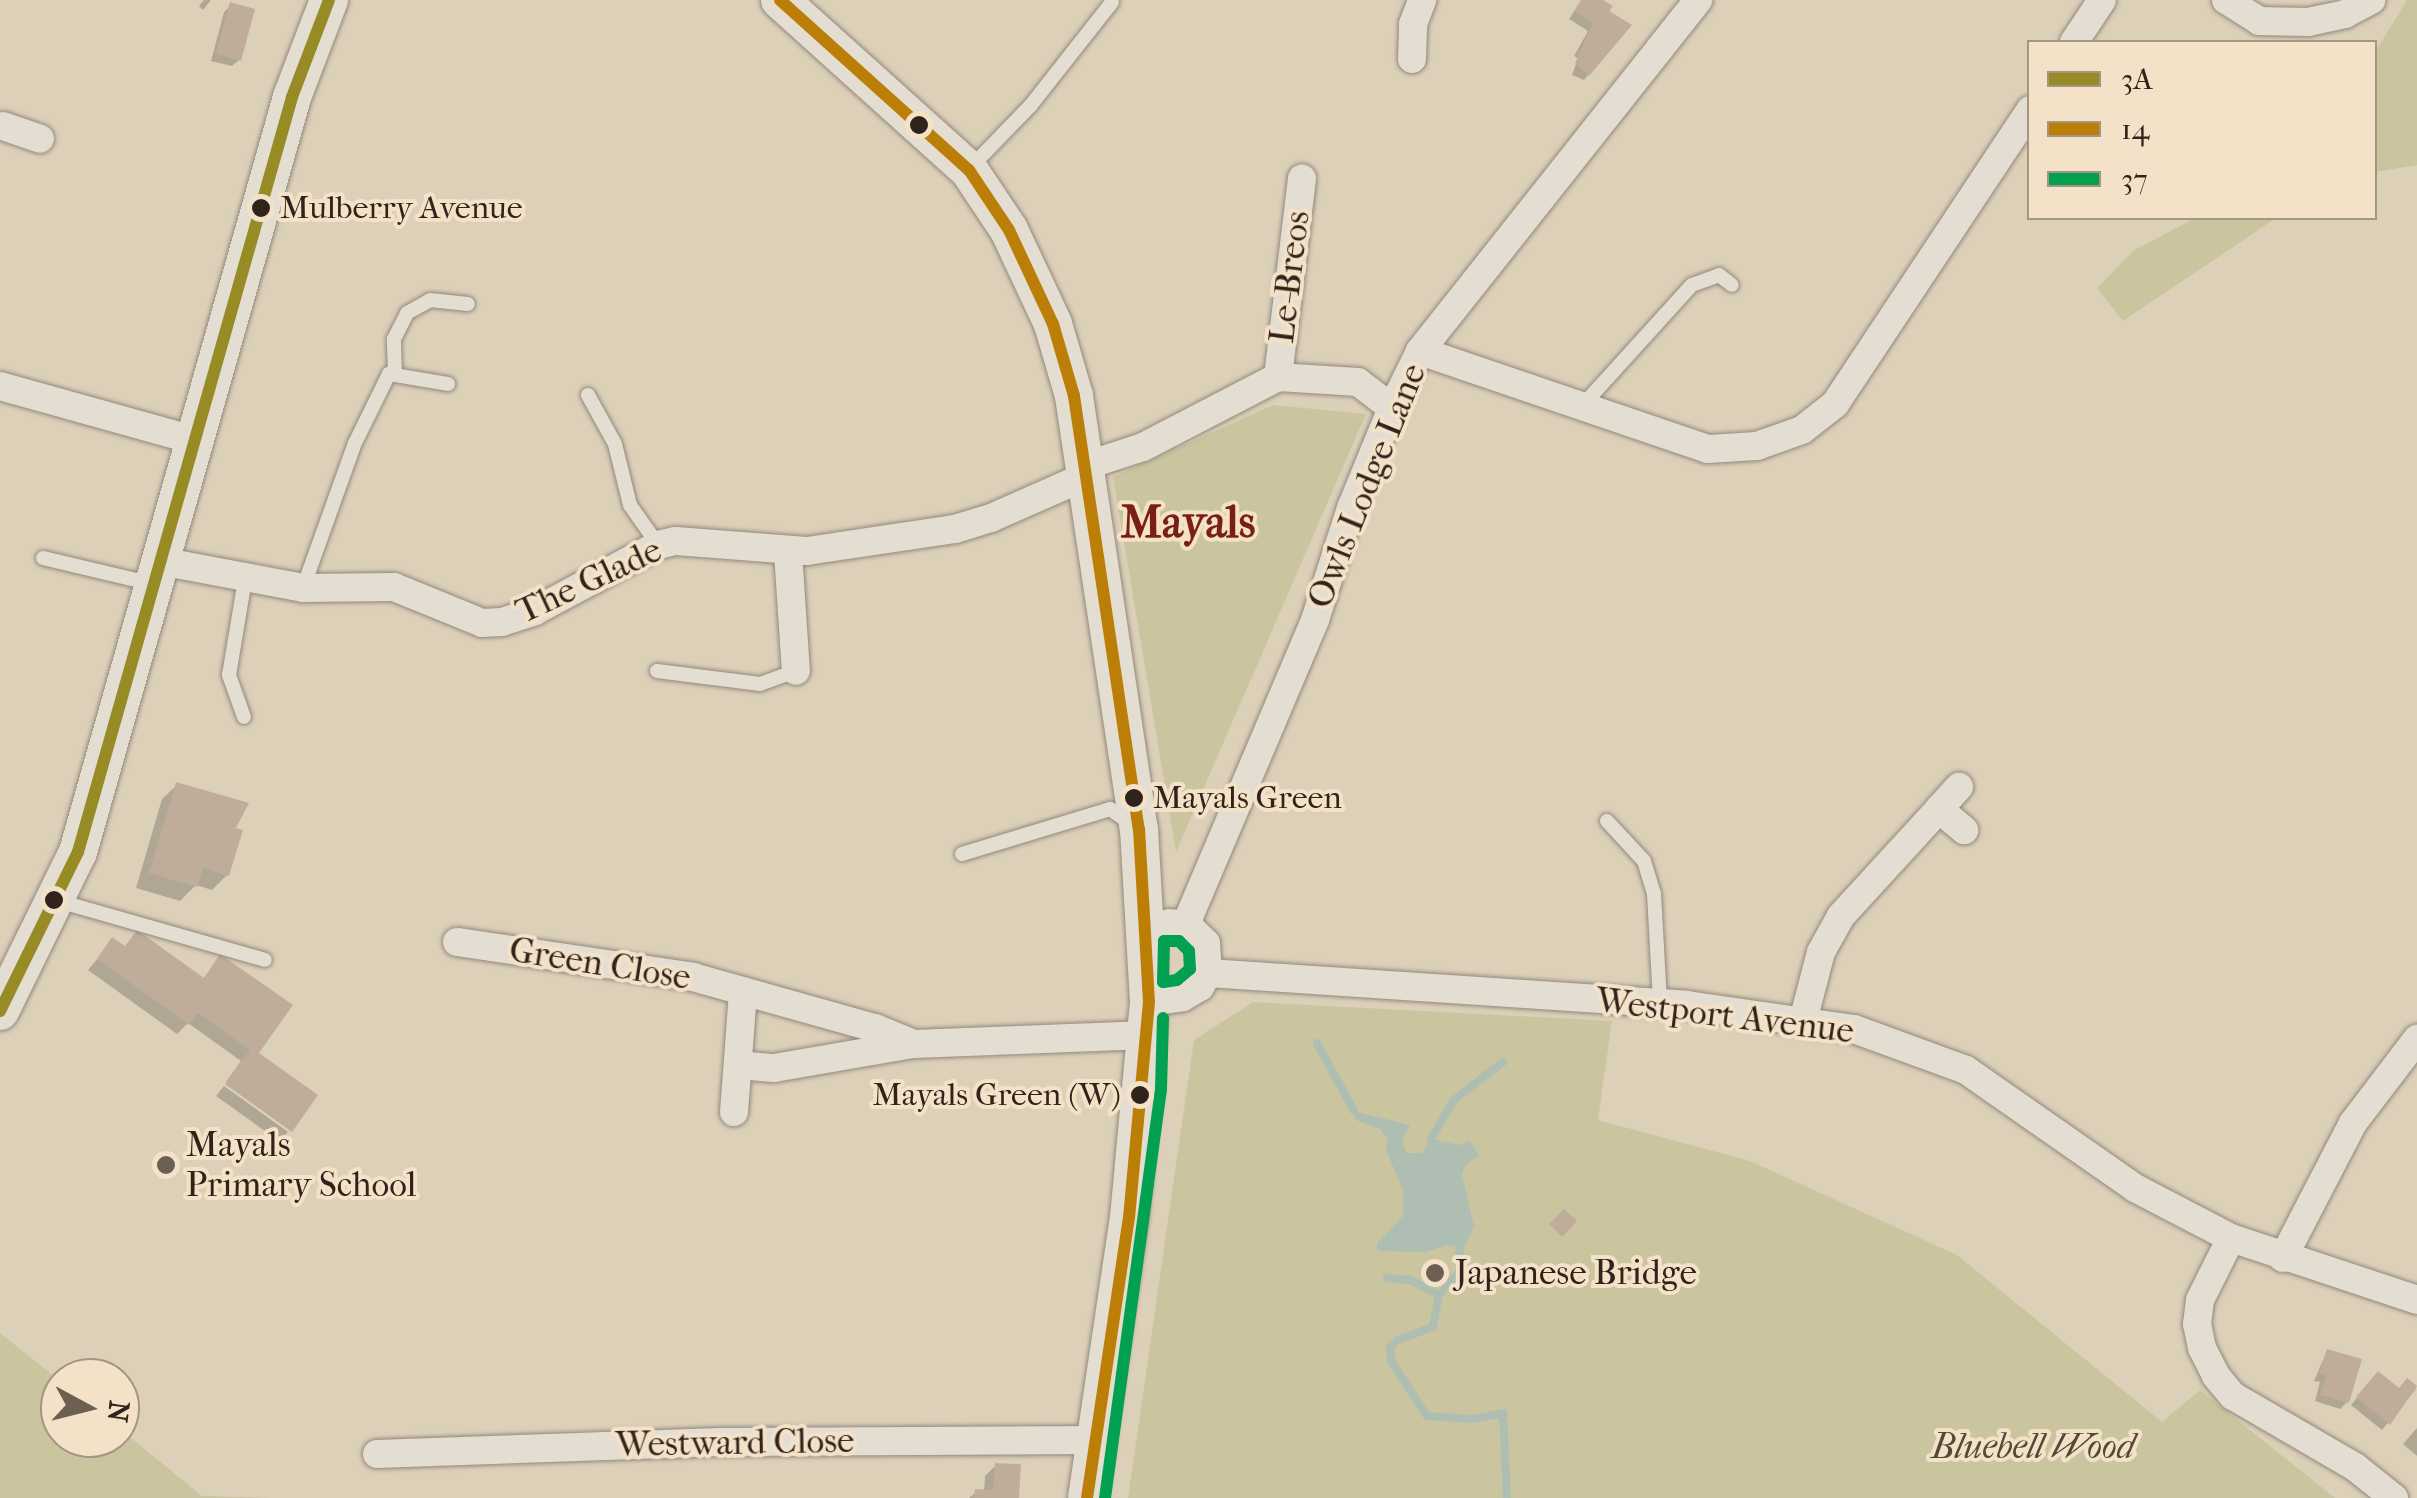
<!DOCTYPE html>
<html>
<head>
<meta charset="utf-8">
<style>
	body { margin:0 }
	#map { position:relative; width:2417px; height:1498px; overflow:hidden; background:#ddd0b9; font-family:"IM FELL French Canon",serif }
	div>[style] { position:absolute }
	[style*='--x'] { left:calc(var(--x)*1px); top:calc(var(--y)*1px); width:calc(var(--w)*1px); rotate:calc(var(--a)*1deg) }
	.green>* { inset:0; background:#cac59e }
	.water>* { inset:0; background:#aebeb3 }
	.shadow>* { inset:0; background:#0003 }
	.stream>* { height:8px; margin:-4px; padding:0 4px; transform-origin:4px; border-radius:4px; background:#aebeb3 }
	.building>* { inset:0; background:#bfac9b }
	.roads { filter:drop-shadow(0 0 2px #92897c) drop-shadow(0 0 2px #92897c) }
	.lane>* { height:14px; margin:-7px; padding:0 7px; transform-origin:7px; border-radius:7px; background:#e4ddd2 }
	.street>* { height:28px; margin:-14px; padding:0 14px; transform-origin:14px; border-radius:14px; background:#e4ddd2 }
	.secondary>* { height:38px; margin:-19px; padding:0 19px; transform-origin:19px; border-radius:19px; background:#e4ddd2 }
	.bus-1>* { height:12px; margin:-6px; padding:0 6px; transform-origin:6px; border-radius:6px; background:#968b24 }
	.bus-2>* { height:12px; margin:-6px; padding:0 6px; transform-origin:6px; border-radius:6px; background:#bb7f08 }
	.bus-3>* { height:12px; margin:-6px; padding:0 6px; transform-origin:6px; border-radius:6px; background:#02a051 }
	.dots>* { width:28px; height:28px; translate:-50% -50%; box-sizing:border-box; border:5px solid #f3e2c8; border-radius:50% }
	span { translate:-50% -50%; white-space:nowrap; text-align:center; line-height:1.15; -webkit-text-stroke:8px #f3e2c8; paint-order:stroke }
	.bus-label { font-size:32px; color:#2f231c }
	.left { translate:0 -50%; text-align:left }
	.right { translate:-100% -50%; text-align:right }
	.street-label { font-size:35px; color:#2f231c }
	.poi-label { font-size:35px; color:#2f231c }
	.park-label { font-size:35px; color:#524937; font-style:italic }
	.district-label { font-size:45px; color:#7a1f14; font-weight:700 }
	.legend { position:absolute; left:2027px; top:40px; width:350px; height:180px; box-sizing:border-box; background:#f3e2c8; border:2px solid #a59683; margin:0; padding:12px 18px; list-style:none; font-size:30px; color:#2f231c }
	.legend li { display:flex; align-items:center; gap:20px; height:50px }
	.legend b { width:50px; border:2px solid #a59683 }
	.north { position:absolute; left:40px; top:1358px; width:100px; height:100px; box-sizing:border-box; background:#f3e2c8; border:2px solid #a59683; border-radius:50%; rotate:97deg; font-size:28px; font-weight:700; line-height:40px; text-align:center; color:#2f231c }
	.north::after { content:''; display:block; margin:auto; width:35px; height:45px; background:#6c6053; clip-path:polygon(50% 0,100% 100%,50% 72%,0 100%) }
</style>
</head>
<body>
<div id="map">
	<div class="green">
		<i style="clip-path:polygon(2407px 0,2417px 0,2417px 165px,2375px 172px,2375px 52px)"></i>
		<i style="clip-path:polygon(2195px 218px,2276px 218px,2123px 321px,2097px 288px,2133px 251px)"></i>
		<i style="clip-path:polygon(1273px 405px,1366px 414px,1176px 852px,1113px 477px)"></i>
		<i style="clip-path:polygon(1253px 1002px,1612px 1021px,1598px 1120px,1750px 1161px,1957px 1255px,2162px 1422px,2200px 1390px,2335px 1498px,1128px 1498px,1194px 1040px)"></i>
		<i style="clip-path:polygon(0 1333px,60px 1381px,60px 1438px,120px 1438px,120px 1429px,202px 1496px,269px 1498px,0 1498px)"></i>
	</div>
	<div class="water">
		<i style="clip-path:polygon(1354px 1111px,1410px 1125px,1402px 1140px,1406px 1153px,1422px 1153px,1431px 1139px,1460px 1145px,1470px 1141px,1479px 1155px,1465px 1165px,1462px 1175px,1474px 1226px,1464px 1248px,1447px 1245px,1426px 1252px,1377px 1251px,1377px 1243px,1403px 1216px,1403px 1190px,1386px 1150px,1387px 1139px,1380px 1129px,1356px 1120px)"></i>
	</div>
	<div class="shadow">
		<i style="clip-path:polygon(204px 0,211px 0,203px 10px,199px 6px)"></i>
		<i style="clip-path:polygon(1582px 0,1596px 0,1628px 26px,1584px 80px,1572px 75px,1578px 58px,1574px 56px,1588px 31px,1569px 19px)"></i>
		<i style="clip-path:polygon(231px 5px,239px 60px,232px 66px,211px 61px,224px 12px)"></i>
		<i style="clip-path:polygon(177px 785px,233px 829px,227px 875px,212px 890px,196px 885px,180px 901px,136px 888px,162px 799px)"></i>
		<i style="clip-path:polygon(137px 933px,202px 980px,221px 957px,255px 1053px,291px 1128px,226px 1082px,241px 1061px,188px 1023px,177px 1034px,88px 970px,113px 940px,124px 948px)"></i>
		<i style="clip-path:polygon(224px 1086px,288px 1132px,279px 1141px,216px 1096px)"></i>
		<i style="clip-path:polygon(2327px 1351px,2347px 1402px,2340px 1409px,2315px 1401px,2320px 1382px,2314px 1381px)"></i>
		<i style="clip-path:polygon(2371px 1381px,2398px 1391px,2407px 1381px,2416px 1389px,2382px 1430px,2351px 1405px)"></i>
		<i style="clip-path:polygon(2417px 1428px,2417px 1456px,2403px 1444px)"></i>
		<i style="clip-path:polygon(996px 1465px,1016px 1498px,969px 1498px,976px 1492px,984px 1492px,985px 1476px)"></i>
	</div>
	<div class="stream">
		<i style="--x:1317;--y:1043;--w:77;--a:61.4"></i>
		<i style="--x:1431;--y:1139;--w:45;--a:-59.5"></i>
		<i style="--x:1454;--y:1100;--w:62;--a:-37.8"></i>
		<i style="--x:1387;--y:1278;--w:23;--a:5"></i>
		<i style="--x:1410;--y:1280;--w:33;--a:27"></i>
		<i style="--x:1439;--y:1295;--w:30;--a:-49"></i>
		<i style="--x:1459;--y:1272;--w:25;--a:-88"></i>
		<i style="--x:1439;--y:1295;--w:33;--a:101"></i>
		<i style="--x:1433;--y:1327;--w:37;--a:160"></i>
		<i style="--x:1398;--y:1340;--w:11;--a:139"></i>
		<i style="--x:1390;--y:1347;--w:14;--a:86"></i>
		<i style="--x:1391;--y:1361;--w:66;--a:56.8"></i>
		<i style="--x:1427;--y:1416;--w:46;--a:3.7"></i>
		<i style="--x:1473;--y:1419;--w:31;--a:-11"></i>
		<i style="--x:1503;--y:1413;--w:85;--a:87.3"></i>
	</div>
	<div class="building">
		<i style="clip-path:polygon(1581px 0,1603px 0,1613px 6px,1609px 11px,1632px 25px,1589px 76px,1575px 63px,1593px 23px,1574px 11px)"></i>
		<i style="clip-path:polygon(230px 2px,255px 9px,241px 61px,216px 54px)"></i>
		<i style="clip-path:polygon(176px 782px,249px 803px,236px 828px,243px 830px,229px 876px,203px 868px,197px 887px,149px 873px)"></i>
		<i style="clip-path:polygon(137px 930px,204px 978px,220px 954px,293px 1005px,259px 1053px,318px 1095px,292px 1132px,225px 1084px,250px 1050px,198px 1013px,189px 1025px,97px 959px,112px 937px,125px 946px)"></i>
		<i style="clip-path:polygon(1564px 1209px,1577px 1221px,1562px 1237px,1549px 1224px)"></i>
		<i style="clip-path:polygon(2327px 1349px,2362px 1359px,2349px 1403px,2320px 1395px,2326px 1376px,2319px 1374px)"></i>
		<i style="clip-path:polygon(2378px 1371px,2399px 1388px,2407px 1378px,2417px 1386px,2390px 1425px,2356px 1397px)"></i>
		<i style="clip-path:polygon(995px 1463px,1021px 1464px,1019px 1498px,974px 1498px,975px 1489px,993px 1490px)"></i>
	</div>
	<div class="roads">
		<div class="lane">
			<i style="--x:969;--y:169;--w:89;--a:-45.9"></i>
			<i style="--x:1031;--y:105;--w:131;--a:-51.8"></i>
			<i style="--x:395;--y:374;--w:35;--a:-92"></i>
			<i style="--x:394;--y:339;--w:29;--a:-63"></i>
			<i style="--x:407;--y:313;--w:26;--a:-29"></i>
			<i style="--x:430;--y:300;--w:38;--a:6"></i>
			<i style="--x:588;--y:395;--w:56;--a:61.1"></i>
			<i style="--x:615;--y:444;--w:63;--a:76.2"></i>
			<i style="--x:630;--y:505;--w:49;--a:55"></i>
			<i style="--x:1583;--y:405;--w:162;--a:-47.8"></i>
			<i style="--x:1692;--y:285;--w:29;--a:-20"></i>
			<i style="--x:1719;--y:275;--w:16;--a:38"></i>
			<i style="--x:43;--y:558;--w:113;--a:13.3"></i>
			<i style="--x:303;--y:588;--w:154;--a:-70.3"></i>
			<i style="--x:355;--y:443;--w:77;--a:-63.8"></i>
			<i style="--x:389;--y:374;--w:60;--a:9.6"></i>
			<i style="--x:657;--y:671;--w:104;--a:7.2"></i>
			<i style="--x:760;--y:684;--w:38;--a:-20"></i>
			<i style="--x:244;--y:717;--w:45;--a:-109.7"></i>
			<i style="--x:229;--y:675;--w:97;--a:-80.5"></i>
			<i style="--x:1607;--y:821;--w:54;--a:47.2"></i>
			<i style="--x:1644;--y:861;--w:34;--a:73"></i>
			<i style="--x:1654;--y:894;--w:109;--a:86.8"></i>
			<i style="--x:962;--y:854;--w:155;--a:-16.9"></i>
			<i style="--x:1110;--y:809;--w:24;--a:35"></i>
			<i style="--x:58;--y:901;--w:215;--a:15.9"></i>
		</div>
		<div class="street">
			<i style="--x:2226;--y:0;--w:39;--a:32"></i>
			<i style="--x:2259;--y:21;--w:49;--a:1.2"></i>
			<i style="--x:2308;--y:22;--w:38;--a:-12"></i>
			<i style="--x:2345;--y:14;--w:30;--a:-28"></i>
			<i style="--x:2074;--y:42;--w:50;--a:-56.3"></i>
			<i style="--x:1412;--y:59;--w:35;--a:-88"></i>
			<i style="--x:1413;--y:24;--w:26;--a:-69"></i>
			<i style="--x:3;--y:126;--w:39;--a:19"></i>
			<i style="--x:1420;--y:351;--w:304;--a:18.8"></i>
			<i style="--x:1708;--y:449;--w:49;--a:-3.5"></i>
			<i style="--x:1757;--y:446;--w:48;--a:-19.6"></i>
			<i style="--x:1802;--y:430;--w:42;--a:-38.2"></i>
			<i style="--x:1835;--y:404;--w:353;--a:-56.4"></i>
			<i style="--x:1278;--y:377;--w:200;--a:-83.1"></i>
			<i style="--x:0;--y:386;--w:201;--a:15.6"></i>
			<i style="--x:1082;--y:467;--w:64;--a:-18.2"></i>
			<i style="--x:1143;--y:447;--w:152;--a:-27.4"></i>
			<i style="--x:1278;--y:377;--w:80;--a:3.6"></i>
			<i style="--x:1358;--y:382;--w:43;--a:37.4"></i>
			<i style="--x:788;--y:552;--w:119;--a:86.2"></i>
			<i style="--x:160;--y:561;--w:146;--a:10.7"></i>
			<i style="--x:303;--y:588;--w:91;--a:-0.6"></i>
			<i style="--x:394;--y:587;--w:95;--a:22.2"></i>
			<i style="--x:482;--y:623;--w:20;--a:-3"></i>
			<i style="--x:502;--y:622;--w:35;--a:-18"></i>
			<i style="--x:535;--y:611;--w:140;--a:-28.2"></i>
			<i style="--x:658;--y:545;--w:18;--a:-13"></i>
			<i style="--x:676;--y:541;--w:131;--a:4.4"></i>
			<i style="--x:807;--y:551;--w:150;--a:-8.5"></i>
			<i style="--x:955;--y:529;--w:38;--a:-17"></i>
			<i style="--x:991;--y:518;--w:102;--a:-23.8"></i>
			<i style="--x:1939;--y:809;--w:30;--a:-48"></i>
			<i style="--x:1186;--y:924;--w:330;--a:-67"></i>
			<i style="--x:1315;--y:620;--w:118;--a:-72.2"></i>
			<i style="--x:1351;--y:508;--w:108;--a:-67.7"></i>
			<i style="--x:1392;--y:408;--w:64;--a:-63.8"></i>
			<i style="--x:1420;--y:351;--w:448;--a:-51.6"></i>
			<i style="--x:457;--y:942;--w:239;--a:8.4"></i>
			<i style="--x:693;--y:977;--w:189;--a:15.7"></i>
			<i style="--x:875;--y:1028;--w:42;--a:22.3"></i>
			<i style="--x:914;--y:1044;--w:234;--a:-2.2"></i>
			<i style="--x:1208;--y:973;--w:480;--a:3.8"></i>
			<i style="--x:1687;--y:1005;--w:169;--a:8.2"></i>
			<i style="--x:1854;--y:1029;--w:119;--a:20.1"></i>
			<i style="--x:1966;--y:1070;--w:206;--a:34.9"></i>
			<i style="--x:2135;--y:1188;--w:108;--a:27.5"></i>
			<i style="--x:2231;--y:1238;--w:196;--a:18.4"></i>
			<i style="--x:1149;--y:1002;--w:34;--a:-8"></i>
			<i style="--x:1183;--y:997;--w:20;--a:-30"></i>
			<i style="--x:1200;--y:987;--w:16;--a:-60"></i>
			<i style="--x:1208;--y:973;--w:30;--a:-94"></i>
			<i style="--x:1206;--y:943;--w:28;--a:-136"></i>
			<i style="--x:1186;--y:924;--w:17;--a:-177"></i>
			<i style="--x:1803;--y:1021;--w:71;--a:-75.4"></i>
			<i style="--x:1821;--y:952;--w:41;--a:-60.9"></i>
			<i style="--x:1841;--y:916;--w:145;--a:-47.5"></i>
			<i style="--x:1939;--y:809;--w:33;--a:40"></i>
			<i style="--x:738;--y:1065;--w:36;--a:5"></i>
			<i style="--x:774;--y:1068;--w:141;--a:-9.8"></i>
			<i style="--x:734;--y:1112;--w:121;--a:-85.7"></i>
			<i style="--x:2231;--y:1238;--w:69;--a:116.6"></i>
			<i style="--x:2200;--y:1300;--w:24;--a:97"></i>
			<i style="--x:2197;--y:1324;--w:25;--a:78"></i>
			<i style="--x:2202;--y:1348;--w:31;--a:63"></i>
			<i style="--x:2216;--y:1376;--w:26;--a:50"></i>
			<i style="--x:2233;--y:1396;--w:141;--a:30.2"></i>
			<i style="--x:2355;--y:1467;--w:50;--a:38.5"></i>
			<i style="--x:2283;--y:1258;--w:152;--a:-62.6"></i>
			<i style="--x:2353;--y:1123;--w:106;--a:-52.7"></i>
			<i style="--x:377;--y:1454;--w:343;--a:-2"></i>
			<i style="--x:720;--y:1442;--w:374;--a:-0.3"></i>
		</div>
		<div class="secondary">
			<i style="--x:780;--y:0;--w:254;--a:42"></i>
			<i style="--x:969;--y:170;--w:72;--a:56.3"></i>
			<i style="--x:1009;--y:230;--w:104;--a:64.9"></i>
			<i style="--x:1053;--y:324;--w:75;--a:73.7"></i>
			<i style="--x:1074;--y:396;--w:438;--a:81.5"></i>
			<i style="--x:1139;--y:829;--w:173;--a:86.7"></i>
			<i style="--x:1149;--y:1002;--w:216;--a:95.3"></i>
			<i style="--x:1129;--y:1217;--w:284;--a:98.5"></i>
			<i style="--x:0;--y:1011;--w:177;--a:-63.9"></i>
			<i style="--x:78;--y:852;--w:785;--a:-74.17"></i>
			<i style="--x:292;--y:97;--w:104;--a:-69.1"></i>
		</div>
	</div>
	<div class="bus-1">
		<i style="--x:0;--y:1011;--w:177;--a:-63.9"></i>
		<i style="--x:78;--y:852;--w:785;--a:-74.17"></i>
		<i style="--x:292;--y:97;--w:104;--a:-69.1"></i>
	</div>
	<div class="bus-2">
		<i style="--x:780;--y:0;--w:254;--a:42"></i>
		<i style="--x:969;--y:170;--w:72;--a:56.3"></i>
		<i style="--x:1009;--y:230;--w:104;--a:64.9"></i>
		<i style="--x:1053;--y:324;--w:75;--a:73.7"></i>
		<i style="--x:1074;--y:396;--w:438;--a:81.5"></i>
		<i style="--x:1139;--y:829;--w:173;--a:86.7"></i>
		<i style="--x:1149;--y:1002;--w:216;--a:95.3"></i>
		<i style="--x:1129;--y:1217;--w:284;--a:98.5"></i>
	</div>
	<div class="bus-3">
		<i style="--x:1164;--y:941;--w:15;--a:0"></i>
		<i style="--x:1179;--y:941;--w:14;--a:45"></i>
		<i style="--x:1189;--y:951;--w:18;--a:87"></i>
		<i style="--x:1190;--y:969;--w:17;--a:140"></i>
		<i style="--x:1177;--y:980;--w:14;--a:172"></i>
		<i style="--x:1163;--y:982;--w:41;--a:-88.6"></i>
		<i style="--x:1105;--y:1498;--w:413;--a:-82.2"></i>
		<i style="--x:1161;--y:1089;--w:71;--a:-88.4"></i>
	</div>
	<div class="dots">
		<i style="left:919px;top:125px;background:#2f231c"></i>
		<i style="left:261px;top:208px;background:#2f231c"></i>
		<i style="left:1134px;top:798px;background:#2f231c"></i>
		<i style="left:54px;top:900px;background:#2f231c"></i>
		<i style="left:1140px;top:1095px;background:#2f231c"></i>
		<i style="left:166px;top:1165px;background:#6c6053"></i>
		<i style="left:1435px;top:1273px;background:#6c6053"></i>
	</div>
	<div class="bus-label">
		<span class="left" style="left:280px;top:208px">Mulberry Avenue</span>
		<span class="left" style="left:1153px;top:798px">Mayals Green</span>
		<span class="right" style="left:1121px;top:1095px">Mayals Green (W)</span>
	</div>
	<div class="street-label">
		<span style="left:1290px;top:277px;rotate:-83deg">Le-Breos</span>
		<span style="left:1367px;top:486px;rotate:-68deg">Owls Lodge Lane</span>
		<span style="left:589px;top:581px;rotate:-25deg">The Glade</span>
		<span style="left:600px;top:964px;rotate:9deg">Green Close</span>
		<span style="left:1725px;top:1016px;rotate:7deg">Westport Avenue</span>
		<span style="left:735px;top:1443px;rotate:-1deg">Westward Close</span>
	</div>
	<div class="poi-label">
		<span class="left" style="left:186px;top:1165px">Mayals<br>Primary School</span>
		<span class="left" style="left:1455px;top:1273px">Japanese Bridge</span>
	</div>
	<div class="park-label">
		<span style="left:2033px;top:1447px">Bluebell Wood</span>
	</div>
	<div class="district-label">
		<span style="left:1188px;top:523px">Mayals</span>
	</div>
	<ul class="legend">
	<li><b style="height:12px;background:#968b24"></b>3A</li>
	<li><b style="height:12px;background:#bb7f08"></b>14</li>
	<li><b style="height:12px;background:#02a051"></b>37</li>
	</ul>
	<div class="north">N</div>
</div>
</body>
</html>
